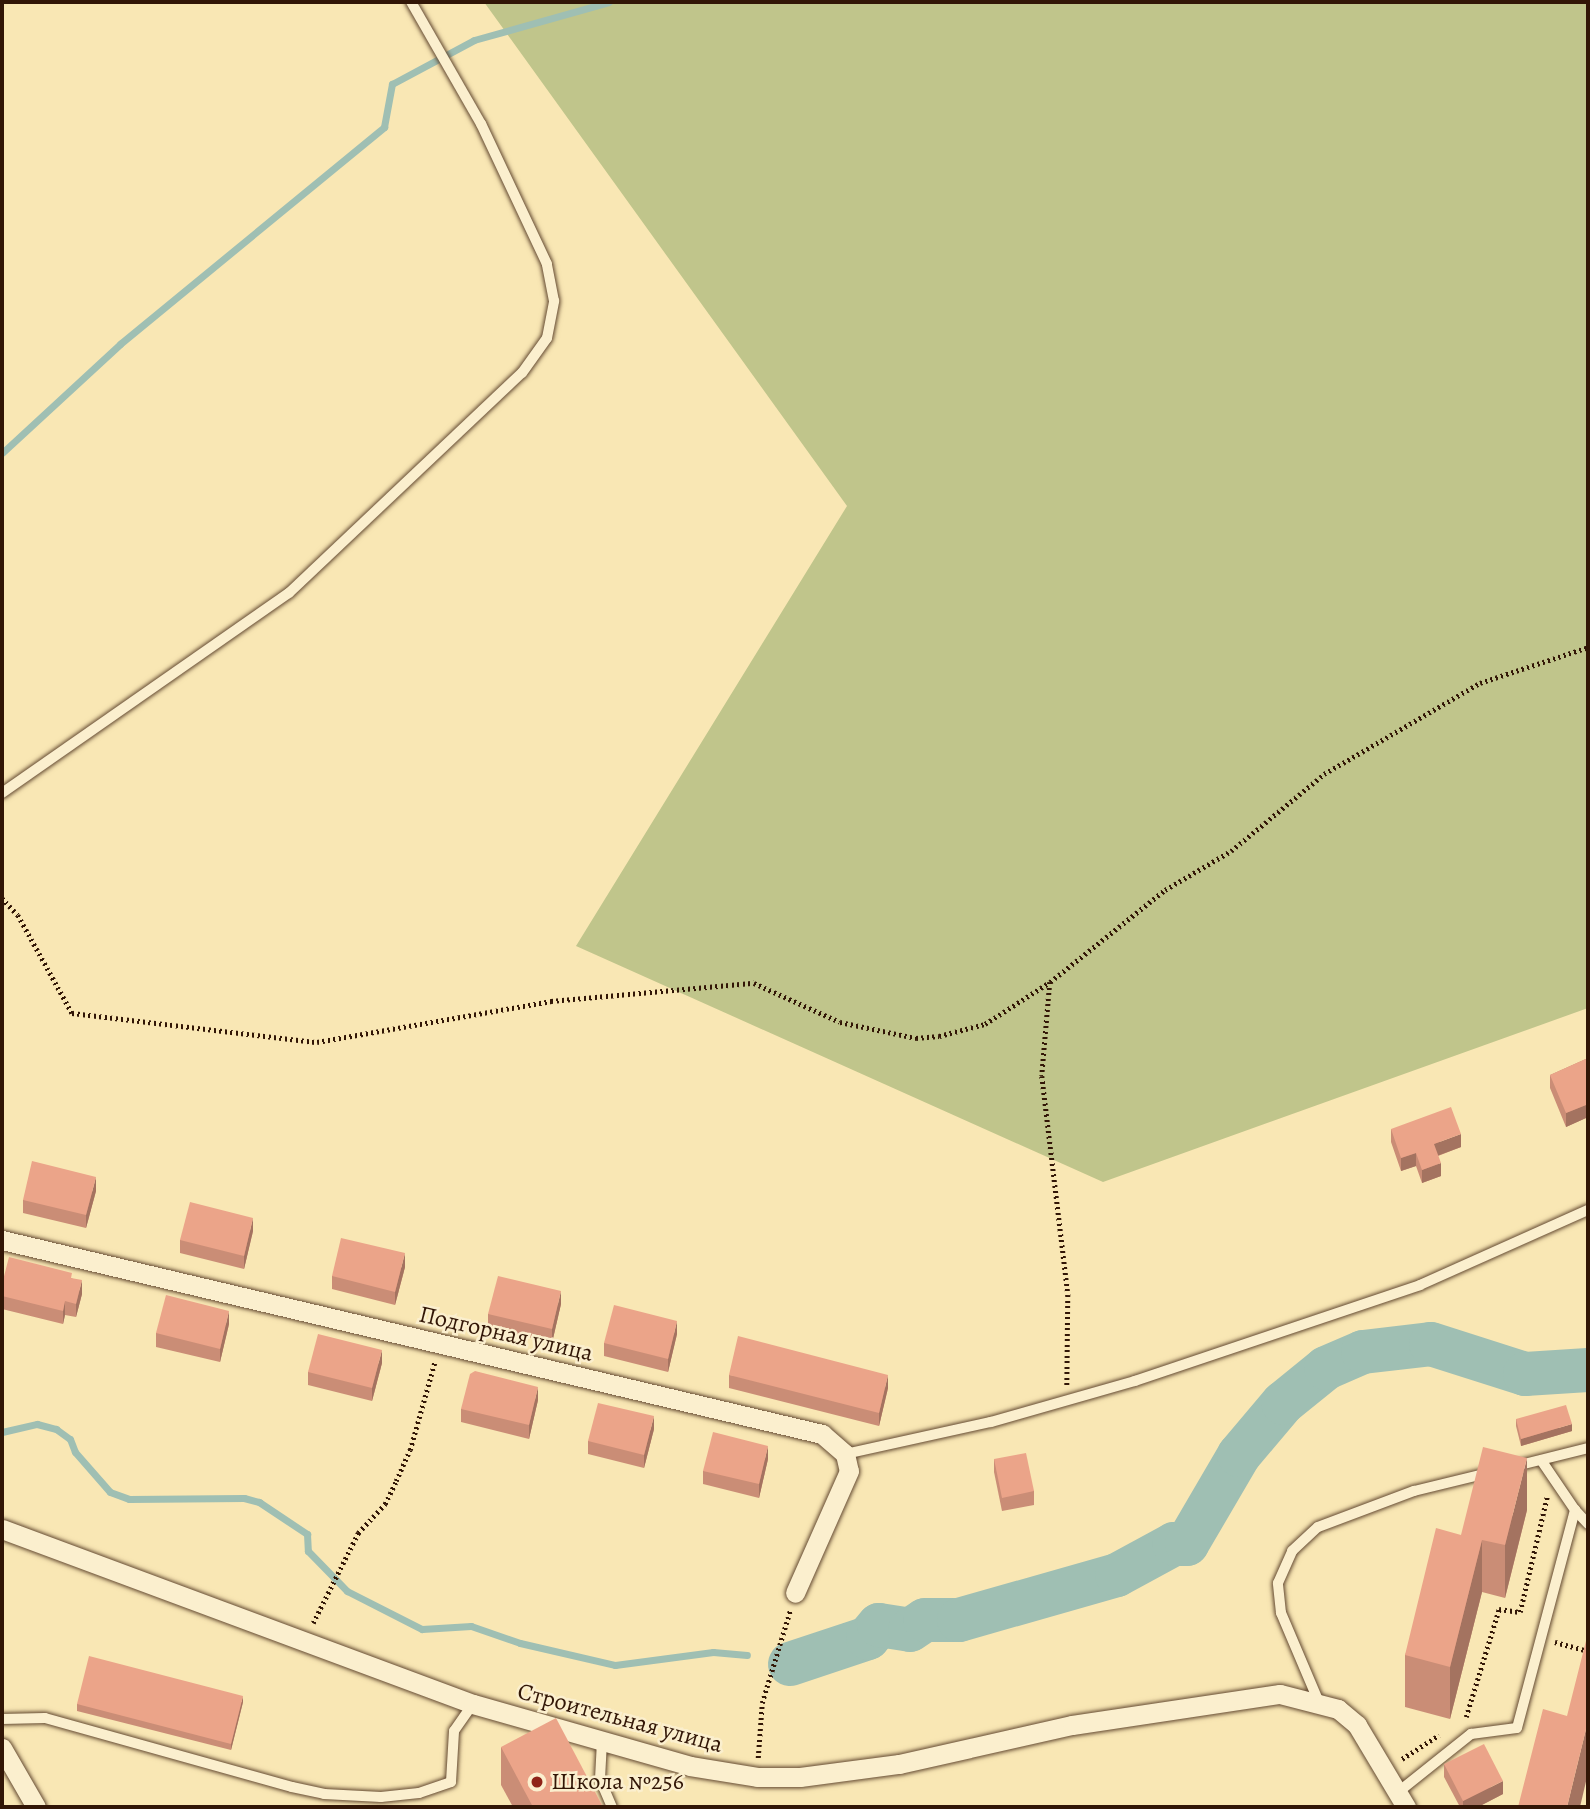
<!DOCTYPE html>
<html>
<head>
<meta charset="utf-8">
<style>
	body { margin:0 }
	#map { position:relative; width:1590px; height:1809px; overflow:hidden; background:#f9e7b4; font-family:Alegreya,serif }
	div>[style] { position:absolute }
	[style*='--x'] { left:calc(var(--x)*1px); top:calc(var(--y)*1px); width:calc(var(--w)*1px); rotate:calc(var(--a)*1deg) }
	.green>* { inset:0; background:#c0c58b }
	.stream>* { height:7px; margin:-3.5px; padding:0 3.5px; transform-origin:3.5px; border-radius:3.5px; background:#9fbfb3 }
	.river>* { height:44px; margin:-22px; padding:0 22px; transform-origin:22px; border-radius:22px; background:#9fbfb3 }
	.path>* { height:4.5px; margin-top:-2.25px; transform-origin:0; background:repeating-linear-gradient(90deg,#321606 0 2px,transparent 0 5.5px) }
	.roads { filter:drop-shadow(0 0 2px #644a32) drop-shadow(0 0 2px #644a32) }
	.lane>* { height:10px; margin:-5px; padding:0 5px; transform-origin:5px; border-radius:5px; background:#fbefce }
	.street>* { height:19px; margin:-9.5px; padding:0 9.5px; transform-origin:9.5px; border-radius:9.5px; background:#fbefce }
	.wall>* { inset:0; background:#ca8d76 }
	.shaded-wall>* { inset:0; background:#a47360 }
	.building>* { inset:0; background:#eba489 }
	.dots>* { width:19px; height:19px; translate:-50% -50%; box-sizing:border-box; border:4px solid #fbefce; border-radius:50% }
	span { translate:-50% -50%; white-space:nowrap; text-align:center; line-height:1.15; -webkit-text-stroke:5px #fbefce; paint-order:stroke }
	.street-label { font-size:24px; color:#321606 }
	.poi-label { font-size:24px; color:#321606 }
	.left { translate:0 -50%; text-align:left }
	.frame { position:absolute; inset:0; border:4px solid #321606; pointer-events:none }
</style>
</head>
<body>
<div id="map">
	<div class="green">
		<i style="clip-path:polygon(484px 2px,1588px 2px,1588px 1008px,1103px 1182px,576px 946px,847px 506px)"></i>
	</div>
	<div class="stream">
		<i style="--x:2;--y:453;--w:161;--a:-42.7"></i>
		<i style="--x:120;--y:344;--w:342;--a:-39.4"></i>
		<i style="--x:384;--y:127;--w:44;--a:-79.5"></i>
		<i style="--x:392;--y:84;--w:93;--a:-28.2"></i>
		<i style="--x:474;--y:40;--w:140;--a:-15.7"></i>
		<i style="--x:2;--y:1432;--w:36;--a:-13"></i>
		<i style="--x:37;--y:1424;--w:20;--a:15"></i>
		<i style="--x:56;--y:1429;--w:17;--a:36"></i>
		<i style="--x:70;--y:1439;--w:14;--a:69"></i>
		<i style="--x:75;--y:1452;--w:53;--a:48.8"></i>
		<i style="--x:110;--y:1492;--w:20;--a:20"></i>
		<i style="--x:129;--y:1499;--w:115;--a:-0.5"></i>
		<i style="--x:244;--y:1498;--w:16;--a:15"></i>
		<i style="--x:259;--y:1502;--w:58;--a:33.7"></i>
		<i style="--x:307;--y:1534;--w:17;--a:87"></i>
		<i style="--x:308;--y:1551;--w:56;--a:45.7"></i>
		<i style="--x:347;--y:1591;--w:84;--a:26.9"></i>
		<i style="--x:422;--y:1629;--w:49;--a:-3.5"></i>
		<i style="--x:471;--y:1626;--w:52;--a:19.1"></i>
		<i style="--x:520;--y:1643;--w:98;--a:13"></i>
		<i style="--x:615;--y:1665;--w:99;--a:-7.6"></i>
		<i style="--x:713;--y:1652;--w:34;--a:5"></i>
	</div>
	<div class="river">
		<i style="--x:790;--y:1664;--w:82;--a:-18.4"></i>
		<i style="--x:868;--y:1638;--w:17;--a:-50"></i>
		<i style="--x:879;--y:1625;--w:31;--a:9"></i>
		<i style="--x:910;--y:1630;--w:18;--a:-34"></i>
		<i style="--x:925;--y:1620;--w:34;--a:0"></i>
		<i style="--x:959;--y:1620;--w:164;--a:-15.9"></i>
		<i style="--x:1117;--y:1575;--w:65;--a:-28.5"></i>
		<i style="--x:1174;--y:1544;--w:13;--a:0"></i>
		<i style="--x:1187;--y:1544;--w:103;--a:-59.7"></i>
		<i style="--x:1239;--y:1455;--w:68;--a:-49.8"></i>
		<i style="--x:1283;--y:1403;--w:55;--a:-39.1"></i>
		<i style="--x:1326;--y:1368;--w:40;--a:-23.4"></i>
		<i style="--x:1363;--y:1352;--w:68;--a:-6.7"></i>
		<i style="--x:1431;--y:1344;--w:99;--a:17.7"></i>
		<i style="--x:1525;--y:1374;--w:63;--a:-3.6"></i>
	</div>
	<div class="path">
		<i style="--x:2;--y:898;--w:23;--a:47"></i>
		<i style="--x:18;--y:915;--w:112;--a:61.1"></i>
		<i style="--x:72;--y:1013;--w:247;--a:6.8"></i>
		<i style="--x:317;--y:1042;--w:238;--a:-9.9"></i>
		<i style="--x:551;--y:1001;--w:204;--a:-5.1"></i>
		<i style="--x:754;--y:983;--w:94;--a:24.4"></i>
		<i style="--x:840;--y:1022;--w:78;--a:11.9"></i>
		<i style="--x:916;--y:1038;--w:23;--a:-5"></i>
		<i style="--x:939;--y:1036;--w:48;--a:-14.6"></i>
		<i style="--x:985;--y:1024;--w:77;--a:-32.9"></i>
		<i style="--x:1050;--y:982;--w:147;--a:-38.7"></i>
		<i style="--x:1165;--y:890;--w:77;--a:-30.6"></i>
		<i style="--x:1231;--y:851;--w:121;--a:-39.6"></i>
		<i style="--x:1324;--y:774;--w:181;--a:-30.3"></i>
		<i style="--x:1480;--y:683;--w:114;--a:-18.4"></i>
		<i style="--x:1050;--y:982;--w:94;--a:94.9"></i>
		<i style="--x:1042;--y:1076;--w:221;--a:83.2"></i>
		<i style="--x:1068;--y:1295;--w:91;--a:90.6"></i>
		<i style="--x:313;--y:1623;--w:101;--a:-63.4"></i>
		<i style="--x:358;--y:1533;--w:40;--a:-47"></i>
		<i style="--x:385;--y:1504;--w:25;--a:-64"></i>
		<i style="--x:396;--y:1481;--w:34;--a:-66"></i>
		<i style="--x:410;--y:1450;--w:92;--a:-74.3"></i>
		<i style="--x:1555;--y:1642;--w:34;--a:15"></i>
		<i style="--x:1466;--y:1717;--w:113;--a:-73"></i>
		<i style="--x:1499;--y:1609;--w:21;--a:8"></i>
		<i style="--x:1520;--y:1612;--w:118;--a:-76.8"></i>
		<i style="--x:758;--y:1758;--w:55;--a:-85.8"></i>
		<i style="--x:762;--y:1703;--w:96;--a:-73.1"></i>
		<i style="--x:1402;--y:1759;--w:44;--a:-33"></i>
	</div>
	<div class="roads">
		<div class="lane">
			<i style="--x:2;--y:793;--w:350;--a:-34.9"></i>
			<i style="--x:289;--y:593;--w:320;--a:-43.4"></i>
			<i style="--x:522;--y:373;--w:43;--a:-54.5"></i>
			<i style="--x:547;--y:338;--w:38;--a:-79"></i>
			<i style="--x:554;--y:301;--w:38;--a:-101"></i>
			<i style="--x:547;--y:264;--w:155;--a:-115.2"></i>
			<i style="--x:481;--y:124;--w:141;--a:-119.8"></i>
			<i style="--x:845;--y:1454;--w:149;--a:-12.4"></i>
			<i style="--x:991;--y:1422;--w:150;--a:-15.9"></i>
			<i style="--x:1135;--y:1381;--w:301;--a:-18.6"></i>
			<i style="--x:1420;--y:1285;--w:184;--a:-24.1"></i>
			<i style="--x:1516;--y:1466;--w:74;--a:-14"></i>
			<i style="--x:1575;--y:1510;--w:19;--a:47"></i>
			<i style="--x:1318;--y:1700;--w:95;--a:-113"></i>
			<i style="--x:1281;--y:1613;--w:30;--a:-96"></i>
			<i style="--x:1278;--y:1583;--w:35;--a:-66"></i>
			<i style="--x:1292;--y:1551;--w:35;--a:-43"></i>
			<i style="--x:1318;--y:1527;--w:103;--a:-20.6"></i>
			<i style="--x:1414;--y:1491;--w:76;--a:-13.7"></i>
			<i style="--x:2;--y:1719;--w:43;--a:-1.3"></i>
			<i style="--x:45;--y:1718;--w:256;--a:15.6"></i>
			<i style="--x:292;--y:1787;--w:33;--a:12"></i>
			<i style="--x:324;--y:1794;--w:57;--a:3"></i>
			<i style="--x:381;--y:1797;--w:38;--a:-6"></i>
			<i style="--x:419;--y:1793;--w:34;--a:-19"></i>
			<i style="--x:451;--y:1782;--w:51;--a:-86.6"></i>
			<i style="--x:454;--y:1731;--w:33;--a:-55"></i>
			<i style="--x:602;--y:1741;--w:38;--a:93"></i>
			<i style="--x:600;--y:1779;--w:30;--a:67"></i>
			<i style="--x:1397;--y:1793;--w:95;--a:-38.6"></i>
			<i style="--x:1471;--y:1734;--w:46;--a:-7.4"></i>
			<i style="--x:1517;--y:1728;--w:226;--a:-75.1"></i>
			<i style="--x:1575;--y:1510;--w:60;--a:-124.2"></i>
		</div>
		<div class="street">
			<i style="--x:2;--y:1240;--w:843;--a:13.31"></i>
			<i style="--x:822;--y:1434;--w:30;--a:41"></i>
			<i style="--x:845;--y:1454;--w:17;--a:77"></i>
			<i style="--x:849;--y:1471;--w:133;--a:113.9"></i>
			<i style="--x:2;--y:1529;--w:502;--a:20.38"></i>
			<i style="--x:473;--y:1704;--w:226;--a:15.9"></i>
			<i style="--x:690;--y:1766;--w:68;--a:9.3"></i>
			<i style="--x:757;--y:1777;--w:43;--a:0"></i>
			<i style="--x:800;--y:1777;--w:100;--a:-7.5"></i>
			<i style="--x:899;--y:1764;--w:177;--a:-12.7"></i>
			<i style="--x:1072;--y:1725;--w:210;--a:-8.5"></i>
			<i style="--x:1280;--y:1694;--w:60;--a:14.5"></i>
			<i style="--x:1338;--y:1709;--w:25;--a:40"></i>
			<i style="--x:1357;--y:1725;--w:96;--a:59.1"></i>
			<i style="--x:2;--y:1748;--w:68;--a:60"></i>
		</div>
	</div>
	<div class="wall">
		<i style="clip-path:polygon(1588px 1058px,1588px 1124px,1586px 1118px,1566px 1127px,1550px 1088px,1550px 1075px)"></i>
		<i style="clip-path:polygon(1391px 1129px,1461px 1147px,1438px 1156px,1441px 1176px,1422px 1183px,1416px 1166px,1401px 1171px,1391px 1142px)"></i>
		<i style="clip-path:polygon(96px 1191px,86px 1228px,23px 1213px,23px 1200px)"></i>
		<i style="clip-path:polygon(253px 1231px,244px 1269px,180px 1253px,180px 1240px)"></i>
		<i style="clip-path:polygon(405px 1267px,395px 1305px,332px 1289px,332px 1276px)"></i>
		<i style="clip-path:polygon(72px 1278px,82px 1294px,76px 1317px,65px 1315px,63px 1324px,2px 1309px,2px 1284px)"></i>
		<i style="clip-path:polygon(561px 1304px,552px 1343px,488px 1327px,488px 1314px)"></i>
		<i style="clip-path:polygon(229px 1324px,220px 1362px,156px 1347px,156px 1333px)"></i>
		<i style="clip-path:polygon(677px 1334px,668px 1372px,604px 1356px,604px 1343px)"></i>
		<i style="clip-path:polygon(382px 1363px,372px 1401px,308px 1385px,308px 1372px)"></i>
		<i style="clip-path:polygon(729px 1375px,888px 1388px,879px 1426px,729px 1388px)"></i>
		<i style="clip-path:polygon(538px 1400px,529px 1439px,461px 1422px,461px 1409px)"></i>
		<i style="clip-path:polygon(1516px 1419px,1572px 1431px,1521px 1446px,1516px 1426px)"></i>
		<i style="clip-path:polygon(654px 1429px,644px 1468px,588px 1454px,588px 1441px)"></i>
		<i style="clip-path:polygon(768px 1459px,759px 1498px,703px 1484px,703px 1471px)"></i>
		<i style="clip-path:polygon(994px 1459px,1034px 1491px,1034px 1505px,1002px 1511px,994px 1472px)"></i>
		<i style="clip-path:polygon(1527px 1510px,1505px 1598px,1482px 1592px,1450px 1719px,1405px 1707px,1405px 1655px,1461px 1535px)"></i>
		<i style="clip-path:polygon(243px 1702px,231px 1750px,77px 1711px,77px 1704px)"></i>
		<i style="clip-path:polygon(501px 1747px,603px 1807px,513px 1807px,501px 1785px)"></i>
		<i style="clip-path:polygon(1444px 1764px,1503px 1794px,1478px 1807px,1460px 1807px,1444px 1777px)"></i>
	</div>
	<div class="shaded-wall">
		<i style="clip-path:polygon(1586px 1105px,1586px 1118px,1566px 1127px,1566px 1113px)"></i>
		<i style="clip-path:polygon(1461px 1134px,1461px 1147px,1434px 1157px,1434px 1144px)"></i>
		<i style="clip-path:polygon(1416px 1153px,1416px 1166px,1401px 1171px,1401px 1158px)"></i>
		<i style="clip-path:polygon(1441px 1163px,1441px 1176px,1422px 1183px,1422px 1170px)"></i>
		<i style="clip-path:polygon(96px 1177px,96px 1191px,86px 1228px,86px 1215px)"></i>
		<i style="clip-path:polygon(253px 1218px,253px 1231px,244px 1269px,244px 1256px)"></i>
		<i style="clip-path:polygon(405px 1253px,405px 1267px,395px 1305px,395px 1292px)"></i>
		<i style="clip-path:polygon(82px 1280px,82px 1294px,76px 1317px,76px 1304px)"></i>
		<i style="clip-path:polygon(561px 1291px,561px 1304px,552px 1343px,552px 1329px)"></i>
		<i style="clip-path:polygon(65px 1301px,65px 1315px,63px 1324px,63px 1311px)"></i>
		<i style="clip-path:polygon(229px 1311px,229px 1324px,220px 1362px,220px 1349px)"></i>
		<i style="clip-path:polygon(677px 1321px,677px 1334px,668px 1372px,668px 1359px)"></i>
		<i style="clip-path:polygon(382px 1350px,382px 1363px,372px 1401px,372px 1388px)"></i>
		<i style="clip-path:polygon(888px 1375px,888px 1388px,879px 1426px,879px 1413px)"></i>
		<i style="clip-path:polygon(538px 1387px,538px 1400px,529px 1439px,529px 1425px)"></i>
		<i style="clip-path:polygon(654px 1416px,654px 1429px,644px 1468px,644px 1455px)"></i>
		<i style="clip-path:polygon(1572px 1424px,1572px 1431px,1521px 1446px,1521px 1439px)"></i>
		<i style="clip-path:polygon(768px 1446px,768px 1459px,759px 1498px,759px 1484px)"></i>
		<i style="clip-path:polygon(1527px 1458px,1527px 1510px,1505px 1598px,1505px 1545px)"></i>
		<i style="clip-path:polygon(1482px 1540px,1482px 1592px,1450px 1719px,1450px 1667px)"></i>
		<i style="clip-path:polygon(243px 1696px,243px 1702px,231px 1750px,231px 1744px)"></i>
		<i style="clip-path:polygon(1588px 1721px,1588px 1773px,1580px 1807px,1567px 1807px)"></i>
		<i style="clip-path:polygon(1503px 1781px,1503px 1794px,1478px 1807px,1463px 1807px,1463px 1801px)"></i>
	</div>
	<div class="building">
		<i style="clip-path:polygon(1588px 1058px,1588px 1110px,1586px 1105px,1566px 1113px,1550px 1075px)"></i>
		<i style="clip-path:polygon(1451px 1107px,1461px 1134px,1434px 1144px,1441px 1163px,1422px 1170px,1416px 1153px,1401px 1158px,1391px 1129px)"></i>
		<i style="clip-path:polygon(32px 1161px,96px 1177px,86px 1215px,23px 1200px)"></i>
		<i style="clip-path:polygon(190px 1202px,253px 1218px,244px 1256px,180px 1240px)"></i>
		<i style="clip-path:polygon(341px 1238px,405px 1253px,395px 1292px,332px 1276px)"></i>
		<i style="clip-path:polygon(9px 1257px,72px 1273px,71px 1278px,82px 1280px,76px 1304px,65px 1301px,63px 1311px,2px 1296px,2px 1284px)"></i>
		<i style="clip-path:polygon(498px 1276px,561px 1291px,552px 1329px,488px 1314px)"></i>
		<i style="clip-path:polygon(166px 1295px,229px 1311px,220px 1349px,156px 1333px)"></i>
		<i style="clip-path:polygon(614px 1305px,677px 1321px,668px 1359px,604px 1343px)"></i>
		<i style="clip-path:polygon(318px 1334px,382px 1350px,372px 1388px,308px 1372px)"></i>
		<i style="clip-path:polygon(738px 1336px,888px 1375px,879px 1413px,729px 1375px)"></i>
		<i style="clip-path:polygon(475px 1371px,538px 1387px,529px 1425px,461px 1409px,470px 1374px)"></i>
		<i style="clip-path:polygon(598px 1403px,654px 1416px,644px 1455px,588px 1441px)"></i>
		<i style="clip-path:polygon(1566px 1405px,1572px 1424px,1521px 1439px,1516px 1419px)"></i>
		<i style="clip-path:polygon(713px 1432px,768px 1446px,759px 1484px,703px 1471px)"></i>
		<i style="clip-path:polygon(1483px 1447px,1527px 1458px,1505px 1545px,1482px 1540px,1450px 1667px,1405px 1655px,1436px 1528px,1461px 1535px)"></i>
		<i style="clip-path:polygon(1026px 1453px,1034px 1491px,1002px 1498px,994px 1459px)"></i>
		<i style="clip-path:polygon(1588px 1633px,1588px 1721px,1567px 1807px,1518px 1807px,1543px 1709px,1567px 1716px)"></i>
		<i style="clip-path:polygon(89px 1656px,243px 1696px,231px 1744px,77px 1704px)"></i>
		<i style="clip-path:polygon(556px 1718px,603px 1807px,533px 1807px,501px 1747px)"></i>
		<i style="clip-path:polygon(1484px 1744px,1503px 1781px,1463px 1801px,1444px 1764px)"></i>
	</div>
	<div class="dots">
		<i style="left:537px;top:1782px;background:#8f2418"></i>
	</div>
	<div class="street-label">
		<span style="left:506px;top:1334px;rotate:13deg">Подгорная улица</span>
		<span style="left:620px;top:1718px;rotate:15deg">Строительная улица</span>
	</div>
	<div class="poi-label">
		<span class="left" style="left:551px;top:1782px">Школа №256</span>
	</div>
	<div class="frame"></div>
</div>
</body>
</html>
